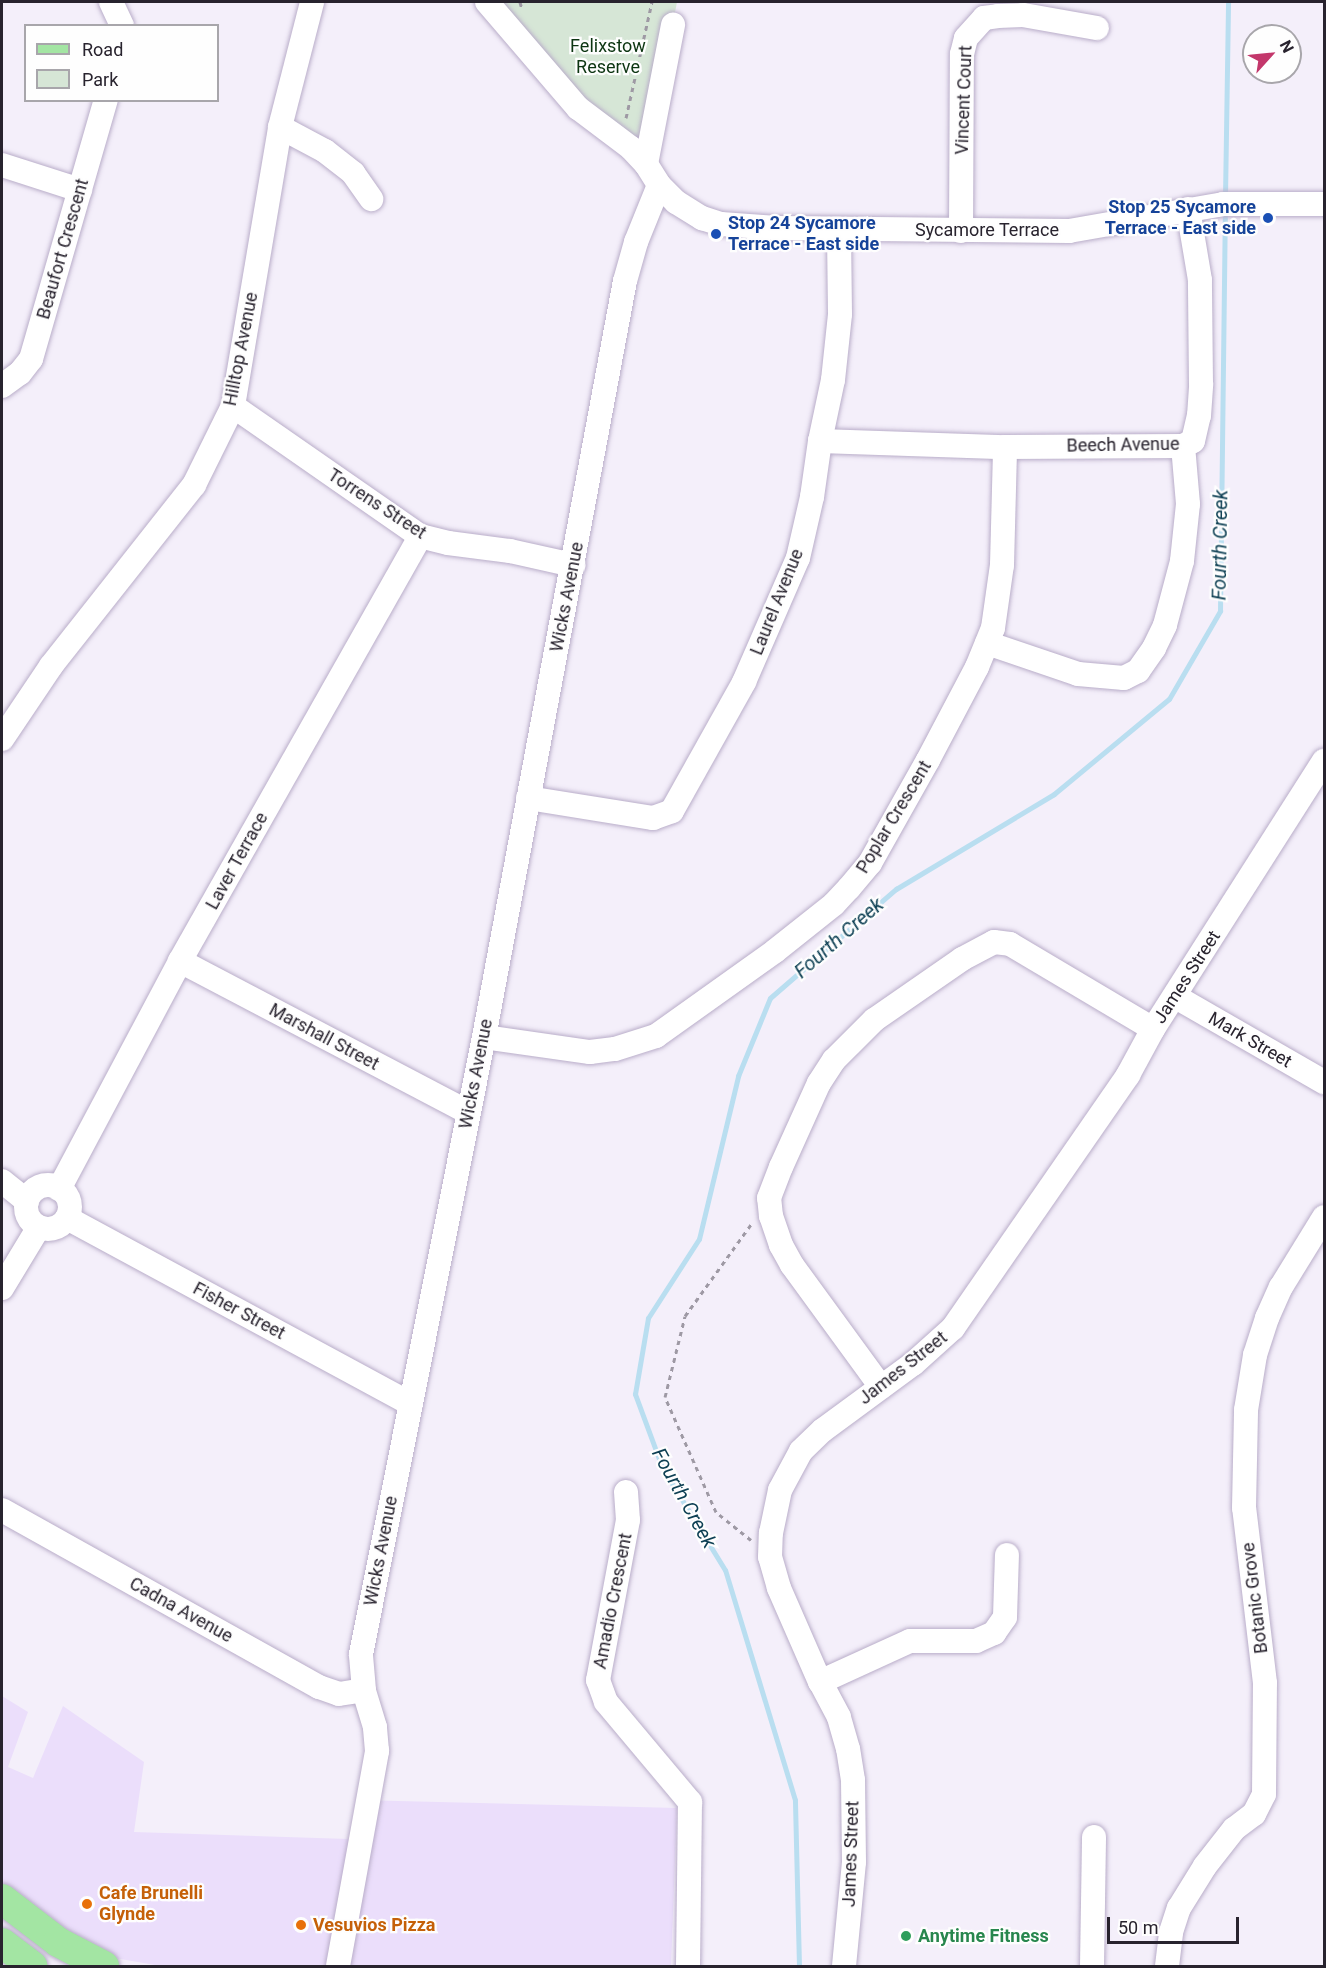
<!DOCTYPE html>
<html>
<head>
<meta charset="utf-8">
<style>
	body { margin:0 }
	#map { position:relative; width:1326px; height:1968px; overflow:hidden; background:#f4effa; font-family:Roboto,sans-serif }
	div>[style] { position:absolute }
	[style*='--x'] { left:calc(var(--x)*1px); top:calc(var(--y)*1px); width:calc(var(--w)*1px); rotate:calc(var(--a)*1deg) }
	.built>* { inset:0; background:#ebdefb }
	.green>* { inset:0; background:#d6e6d6 }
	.stream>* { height:5px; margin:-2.5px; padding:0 2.5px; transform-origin:2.5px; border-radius:2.5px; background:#b9def0 }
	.path>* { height:3px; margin-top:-1.5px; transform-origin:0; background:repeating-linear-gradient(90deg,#9e99a4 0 4.5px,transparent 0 9px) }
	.roads { filter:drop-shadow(0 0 2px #b9adc9) drop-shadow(0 0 2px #b9adc9) }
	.minor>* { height:24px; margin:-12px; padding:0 12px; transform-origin:12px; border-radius:12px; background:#fff }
	.minor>.ring { margin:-12px; padding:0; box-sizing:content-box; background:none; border:24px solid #fff; border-radius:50% }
	.major>* { height:30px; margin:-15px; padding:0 15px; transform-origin:15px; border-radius:15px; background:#a3e5a3 }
	.dots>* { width:16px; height:16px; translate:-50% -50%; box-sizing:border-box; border:3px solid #fefefe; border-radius:50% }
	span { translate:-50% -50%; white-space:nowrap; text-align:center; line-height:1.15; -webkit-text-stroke:4.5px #fefefe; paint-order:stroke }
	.park-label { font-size:18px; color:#0c3511 }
	.street-label { font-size:18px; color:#28232e }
	.transit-label { font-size:18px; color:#164399; font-weight:700 }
	.right { translate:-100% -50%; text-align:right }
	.left { translate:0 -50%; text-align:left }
	.food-label { font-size:18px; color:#c56008; font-weight:700 }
	.leisure-label { font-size:18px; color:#27864d; font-weight:700 }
	.water-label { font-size:20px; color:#0e4054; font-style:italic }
	.frame { position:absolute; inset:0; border:3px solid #28232e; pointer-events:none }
	.legend { position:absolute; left:24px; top:24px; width:195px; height:78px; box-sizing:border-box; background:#fefefe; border:2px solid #a8a6ab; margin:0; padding:8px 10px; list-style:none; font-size:18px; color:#28232e }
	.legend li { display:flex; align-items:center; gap:12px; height:30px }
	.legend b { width:30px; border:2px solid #a8a6ab }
	.north { position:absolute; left:1242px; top:24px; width:60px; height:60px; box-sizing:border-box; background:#fefefe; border:2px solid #a8a6ab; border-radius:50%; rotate:63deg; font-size:16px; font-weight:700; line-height:24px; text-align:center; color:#28232e }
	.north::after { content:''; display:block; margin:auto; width:21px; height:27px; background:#c3376b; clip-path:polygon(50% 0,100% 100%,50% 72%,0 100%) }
	.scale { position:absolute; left:1107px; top:1917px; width:132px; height:27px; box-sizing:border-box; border:3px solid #28232e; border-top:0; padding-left:8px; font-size:18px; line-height:21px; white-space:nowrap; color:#28232e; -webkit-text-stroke:4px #fefefe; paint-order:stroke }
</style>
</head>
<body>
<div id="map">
	<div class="built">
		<i style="clip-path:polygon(2px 1696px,28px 1712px,8px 1767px,33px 1778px,63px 1706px,144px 1762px,134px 1832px,349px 1839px,357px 1800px,677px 1808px,671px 1966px,194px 1966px,155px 1965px,109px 1957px,78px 1944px,2px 1887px)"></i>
	</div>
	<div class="green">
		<i style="clip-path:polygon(483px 2px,677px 2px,646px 164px)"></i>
	</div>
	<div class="stream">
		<i style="--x:1225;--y:197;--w:195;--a:-89.1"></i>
		<i style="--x:799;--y:1966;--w:166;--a:-91.4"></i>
		<i style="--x:795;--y:1800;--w:240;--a:-106.9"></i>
		<i style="--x:725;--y:1570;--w:121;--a:-121.5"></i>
		<i style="--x:662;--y:1467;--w:78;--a:-110.3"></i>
		<i style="--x:635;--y:1394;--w:77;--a:-80.3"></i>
		<i style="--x:648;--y:1318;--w:94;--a:-57.2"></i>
		<i style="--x:699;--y:1239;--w:168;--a:-76.5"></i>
		<i style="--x:738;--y:1076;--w:84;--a:-67.7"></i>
		<i style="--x:770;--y:998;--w:167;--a:-40.9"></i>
		<i style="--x:896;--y:889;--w:184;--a:-31"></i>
		<i style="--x:1054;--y:794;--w:149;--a:-39.6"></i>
		<i style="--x:1169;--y:699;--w:102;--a:-59.9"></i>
		<i style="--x:1220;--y:611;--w:402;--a:-89.3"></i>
	</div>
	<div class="path">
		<i style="--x:520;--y:2;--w:7;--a:74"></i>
		<i style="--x:626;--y:118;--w:119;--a:-77.4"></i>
		<i style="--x:751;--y:1540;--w:45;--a:-141.3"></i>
		<i style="--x:716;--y:1512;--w:126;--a:-113.9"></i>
		<i style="--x:665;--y:1397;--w:83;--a:-76.1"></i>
		<i style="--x:685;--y:1316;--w:115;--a:-54.2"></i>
	</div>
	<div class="roads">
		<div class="minor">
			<i style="--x:111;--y:2;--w:26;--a:65"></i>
			<i style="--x:487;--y:2;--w:140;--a:49.4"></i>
			<i style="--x:578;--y:108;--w:66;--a:37"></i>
			<i style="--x:631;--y:148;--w:22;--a:47"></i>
			<i style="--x:646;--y:164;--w:25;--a:58"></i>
			<i style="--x:659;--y:185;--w:24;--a:45"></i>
			<i style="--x:676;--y:202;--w:31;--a:32"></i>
			<i style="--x:702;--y:218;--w:20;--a:18"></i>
			<i style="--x:721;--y:224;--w:56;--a:4.1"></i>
			<i style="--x:777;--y:228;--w:292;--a:0.6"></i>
			<i style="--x:1069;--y:231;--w:156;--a:-9.9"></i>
			<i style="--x:1223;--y:204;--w:101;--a:0"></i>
			<i style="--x:280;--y:127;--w:51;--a:28.1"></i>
			<i style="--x:325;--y:151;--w:36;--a:38"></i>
			<i style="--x:353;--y:173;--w:32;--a:55"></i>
			<i style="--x:646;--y:164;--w:142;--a:-79"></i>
			<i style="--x:2;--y:165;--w:82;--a:17.8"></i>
			<i style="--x:961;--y:231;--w:177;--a:-89.7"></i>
			<i style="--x:962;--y:54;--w:16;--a:-76"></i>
			<i style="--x:966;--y:38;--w:27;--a:-48"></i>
			<i style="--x:984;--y:18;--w:14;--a:-8"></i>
			<i style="--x:998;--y:16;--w:25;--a:-2"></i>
			<i style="--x:1023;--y:15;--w:75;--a:10"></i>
			<i style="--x:2;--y:386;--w:22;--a:-36"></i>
			<i style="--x:20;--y:373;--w:18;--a:-52"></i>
			<i style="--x:31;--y:359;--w:270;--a:-73.9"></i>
			<i style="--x:233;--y:406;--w:228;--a:34.8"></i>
			<i style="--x:420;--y:536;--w:29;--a:14"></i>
			<i style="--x:448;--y:543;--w:63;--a:7.4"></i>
			<i style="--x:510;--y:551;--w:65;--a:12.5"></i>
			<i style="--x:820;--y:441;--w:185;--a:1.9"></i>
			<i style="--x:1005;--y:447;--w:178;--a:-0.3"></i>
			<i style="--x:1183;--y:446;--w:11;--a:-27"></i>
			<i style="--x:1193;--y:441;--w:26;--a:-77"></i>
			<i style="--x:1199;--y:416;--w:32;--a:-86"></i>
			<i style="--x:1201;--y:384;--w:104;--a:-90.6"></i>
			<i style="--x:1200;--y:280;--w:72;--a:-99.6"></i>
			<i style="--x:987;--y:643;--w:96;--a:18.8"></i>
			<i style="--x:1078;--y:674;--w:46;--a:5"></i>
			<i style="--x:1124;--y:678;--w:16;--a:-27"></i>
			<i style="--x:1138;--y:671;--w:28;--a:-55"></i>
			<i style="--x:1154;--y:648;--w:25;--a:-64"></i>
			<i style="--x:1165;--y:625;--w:66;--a:-75.1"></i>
			<i style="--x:1182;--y:561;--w:57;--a:-84"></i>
			<i style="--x:1188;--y:504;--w:58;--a:-94.9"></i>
			<i style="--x:2;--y:739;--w:88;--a:-56.1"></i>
			<i style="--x:51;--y:666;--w:231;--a:-51.7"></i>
			<i style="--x:194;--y:485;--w:88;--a:-63.7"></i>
			<i style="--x:233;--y:406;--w:283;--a:-80.4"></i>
			<i style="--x:280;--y:127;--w:129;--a:-75.6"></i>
			<i style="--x:528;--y:798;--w:127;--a:9.1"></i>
			<i style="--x:653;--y:818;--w:20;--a:-20"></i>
			<i style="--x:672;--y:811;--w:148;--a:-60.8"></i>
			<i style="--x:744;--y:682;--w:135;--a:-66.5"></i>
			<i style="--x:798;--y:558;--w:63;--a:-77.1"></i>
			<i style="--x:812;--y:497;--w:57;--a:-81.9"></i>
			<i style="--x:820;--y:441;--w:62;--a:-78"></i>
			<i style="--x:833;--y:380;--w:66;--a:-83.9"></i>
			<i style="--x:840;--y:314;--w:85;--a:-90.7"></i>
			<i style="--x:180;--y:961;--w:325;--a:27.7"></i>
			<i style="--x:1176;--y:997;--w:171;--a:29.9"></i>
			<i style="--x:484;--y:1037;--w:107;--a:8.1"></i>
			<i style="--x:590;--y:1052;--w:25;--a:-7"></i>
			<i style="--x:615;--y:1049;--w:43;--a:-17.6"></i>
			<i style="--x:656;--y:1036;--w:146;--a:-35.5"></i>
			<i style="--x:775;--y:951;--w:75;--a:-38.5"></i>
			<i style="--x:834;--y:904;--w:22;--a:-47"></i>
			<i style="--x:849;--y:888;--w:33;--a:-50"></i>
			<i style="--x:870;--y:863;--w:118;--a:-60.6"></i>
			<i style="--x:928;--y:760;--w:105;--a:-62.2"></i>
			<i style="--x:977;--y:667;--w:42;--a:-67.7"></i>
			<i style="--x:993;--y:628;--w:64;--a:-81.9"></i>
			<i style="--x:1002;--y:565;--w:118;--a:-88.5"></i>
			<i style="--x:2;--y:1181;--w:32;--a:39"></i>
			<i class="ring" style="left:26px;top:1185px;width:20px;height:20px"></i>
			<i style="--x:59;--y:1189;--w:258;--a:-62"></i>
			<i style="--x:180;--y:961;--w:488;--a:-60.5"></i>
			<i style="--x:67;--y:1218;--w:391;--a:28.4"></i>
			<i style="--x:2;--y:1288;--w:71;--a:-58.8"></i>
			<i style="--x:881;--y:1387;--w:151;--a:-126.1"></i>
			<i style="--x:792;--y:1265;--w:23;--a:-119"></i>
			<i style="--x:781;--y:1245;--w:31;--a:-109"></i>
			<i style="--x:771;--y:1216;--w:18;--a:-96"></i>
			<i style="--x:769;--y:1198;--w:33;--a:-69"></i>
			<i style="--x:781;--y:1167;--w:92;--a:-65.7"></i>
			<i style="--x:819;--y:1083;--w:27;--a:-57"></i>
			<i style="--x:834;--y:1060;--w:57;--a:-45"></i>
			<i style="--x:874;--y:1020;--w:107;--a:-34.7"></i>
			<i style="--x:962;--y:959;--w:36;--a:-28"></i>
			<i style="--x:994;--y:942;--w:16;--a:7"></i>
			<i style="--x:1010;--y:944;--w:166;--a:30.7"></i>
			<i style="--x:626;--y:1492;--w:28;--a:86"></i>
			<i style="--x:628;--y:1520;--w:163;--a:100.6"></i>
			<i style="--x:598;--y:1680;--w:23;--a:70"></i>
			<i style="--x:606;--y:1702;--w:131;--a:50"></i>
			<i style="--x:690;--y:1802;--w:164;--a:90.7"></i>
			<i style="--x:2;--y:1510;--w:363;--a:29.2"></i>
			<i style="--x:319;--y:1687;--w:21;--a:19"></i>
			<i style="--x:339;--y:1694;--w:25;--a:-9"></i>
			<i style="--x:820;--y:1682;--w:99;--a:-24.5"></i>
			<i style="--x:910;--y:1641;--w:66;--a:0"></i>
			<i style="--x:976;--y:1641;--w:20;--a:-24"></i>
			<i style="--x:994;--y:1633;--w:19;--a:-55"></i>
			<i style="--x:1005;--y:1617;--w:62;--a:-88.2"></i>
			<i style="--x:338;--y:1966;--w:219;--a:-79.7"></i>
			<i style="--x:377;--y:1751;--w:24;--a:-95"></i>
			<i style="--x:375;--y:1727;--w:39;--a:-107"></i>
			<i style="--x:364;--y:1690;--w:36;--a:-95"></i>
			<i style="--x:361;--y:1654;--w:629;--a:-78.73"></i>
			<i style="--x:484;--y:1037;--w:769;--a:-79.44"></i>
			<i style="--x:625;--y:281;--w:41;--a:-74.2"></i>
			<i style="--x:636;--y:242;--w:61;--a:-68"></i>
			<i style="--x:844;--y:1966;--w:104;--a:-84.5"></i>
			<i style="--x:854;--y:1862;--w:82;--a:-90.7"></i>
			<i style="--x:853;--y:1780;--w:31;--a:-99"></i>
			<i style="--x:848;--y:1749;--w:33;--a:-106"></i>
			<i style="--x:839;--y:1717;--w:40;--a:-118"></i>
			<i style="--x:820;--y:1682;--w:103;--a:-113.6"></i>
			<i style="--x:779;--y:1588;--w:32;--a:-106"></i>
			<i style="--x:770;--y:1557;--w:24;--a:-88"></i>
			<i style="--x:771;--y:1533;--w:44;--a:-78.2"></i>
			<i style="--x:780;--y:1490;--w:44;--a:-61.7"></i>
			<i style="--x:801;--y:1451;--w:30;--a:-44"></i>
			<i style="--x:823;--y:1430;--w:112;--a:-36.3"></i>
			<i style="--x:913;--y:1364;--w:54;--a:-42"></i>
			<i style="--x:953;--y:1328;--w:308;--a:-55.3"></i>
			<i style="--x:1128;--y:1075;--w:52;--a:-61.5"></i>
			<i style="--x:1153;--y:1029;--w:318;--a:-57.5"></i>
			<i style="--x:1092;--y:1966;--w:129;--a:-89.1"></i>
			<i style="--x:1167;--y:1966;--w:34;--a:-83"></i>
			<i style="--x:1171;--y:1932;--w:25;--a:-72"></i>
			<i style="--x:1179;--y:1908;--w:49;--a:-58.2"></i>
			<i style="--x:1205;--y:1866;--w:47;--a:-51.9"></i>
			<i style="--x:1234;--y:1829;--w:25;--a:-37"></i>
			<i style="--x:1254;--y:1814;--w:22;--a:-63"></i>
			<i style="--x:1264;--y:1794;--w:111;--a:-89.5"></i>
			<i style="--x:1265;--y:1683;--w:176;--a:-96.8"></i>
			<i style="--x:1244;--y:1508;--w:98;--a:-88.8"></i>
			<i style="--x:1246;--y:1410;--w:56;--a:-80.7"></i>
			<i style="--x:1255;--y:1355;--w:39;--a:-72"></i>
			<i style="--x:1267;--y:1318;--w:34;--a:-66"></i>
			<i style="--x:1281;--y:1287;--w:82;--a:-58.4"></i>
		</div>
		<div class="major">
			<i style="--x:2;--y:1899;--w:71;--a:37.5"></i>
			<i style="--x:58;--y:1942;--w:52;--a:27.6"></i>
			<i style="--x:2;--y:1943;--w:38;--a:37"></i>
		</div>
	</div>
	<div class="dots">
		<i style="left:1268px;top:218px;background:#1a4fb4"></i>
		<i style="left:716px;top:234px;background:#1a4fb4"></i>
		<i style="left:87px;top:1904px;background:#e8710a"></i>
		<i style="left:301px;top:1925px;background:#e8710a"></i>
		<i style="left:906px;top:1936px;background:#2e9e5b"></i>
	</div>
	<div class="park-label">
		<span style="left:608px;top:57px">Felixstow<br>Reserve</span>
	</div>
	<div class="street-label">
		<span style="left:964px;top:100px;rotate:-88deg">Vincent Court</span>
		<span style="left:987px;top:230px">Sycamore Terrace</span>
		<span style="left:63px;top:249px;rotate:-74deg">Beaufort Crescent</span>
		<span style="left:241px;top:349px;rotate:-79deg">Hilltop Avenue</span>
		<span style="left:1123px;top:445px;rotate:-1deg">Beech Avenue</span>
		<span style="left:377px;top:504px;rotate:33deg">Torrens Street</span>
		<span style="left:567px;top:597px;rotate:-79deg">Wicks Avenue</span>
		<span style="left:777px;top:602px;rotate:-68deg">Laurel Avenue</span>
		<span style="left:894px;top:817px;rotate:-59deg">Poplar Crescent</span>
		<span style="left:237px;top:861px;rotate:-61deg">Laver Terrace</span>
		<span style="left:1187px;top:977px;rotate:-57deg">James Street</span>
		<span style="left:324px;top:1037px;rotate:28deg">Marshall Street</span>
		<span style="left:1250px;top:1040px;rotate:30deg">Mark Street</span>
		<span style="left:476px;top:1074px;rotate:-79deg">Wicks Avenue</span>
		<span style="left:239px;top:1311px;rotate:28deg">Fisher Street</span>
		<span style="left:903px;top:1368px;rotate:-38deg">James Street</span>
		<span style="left:381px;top:1551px;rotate:-79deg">Wicks Avenue</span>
		<span style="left:1255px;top:1598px;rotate:-97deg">Botanic Grove</span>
		<span style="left:613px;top:1601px;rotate:-79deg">Amadio Crescent</span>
		<span style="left:181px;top:1610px;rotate:29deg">Cadna Avenue</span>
		<span style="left:851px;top:1854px;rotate:-88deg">James Street</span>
	</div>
	<div class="transit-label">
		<span class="right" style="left:1256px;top:218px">Stop 25 Sycamore<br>Terrace - East side</span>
		<span class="left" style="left:728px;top:234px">Stop 24 Sycamore<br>Terrace - East side</span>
	</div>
	<div class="food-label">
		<span class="left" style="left:99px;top:1904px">Cafe Brunelli<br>Glynde</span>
		<span class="left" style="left:313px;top:1925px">Vesuvios Pizza</span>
	</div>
	<div class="leisure-label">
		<span class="left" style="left:918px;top:1936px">Anytime Fitness</span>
	</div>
	<div class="water-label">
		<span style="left:1220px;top:545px;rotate:-89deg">Fourth Creek</span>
		<span style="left:839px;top:938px;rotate:-41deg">Fourth Creek</span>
		<span style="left:684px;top:1498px;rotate:61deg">Fourth Creek</span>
	</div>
	<div class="frame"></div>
	<ul class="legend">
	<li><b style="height:8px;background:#a3e5a3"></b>Road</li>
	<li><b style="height:16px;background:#d6e6d6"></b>Park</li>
	</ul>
	<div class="north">N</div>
	<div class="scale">50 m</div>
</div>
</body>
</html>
